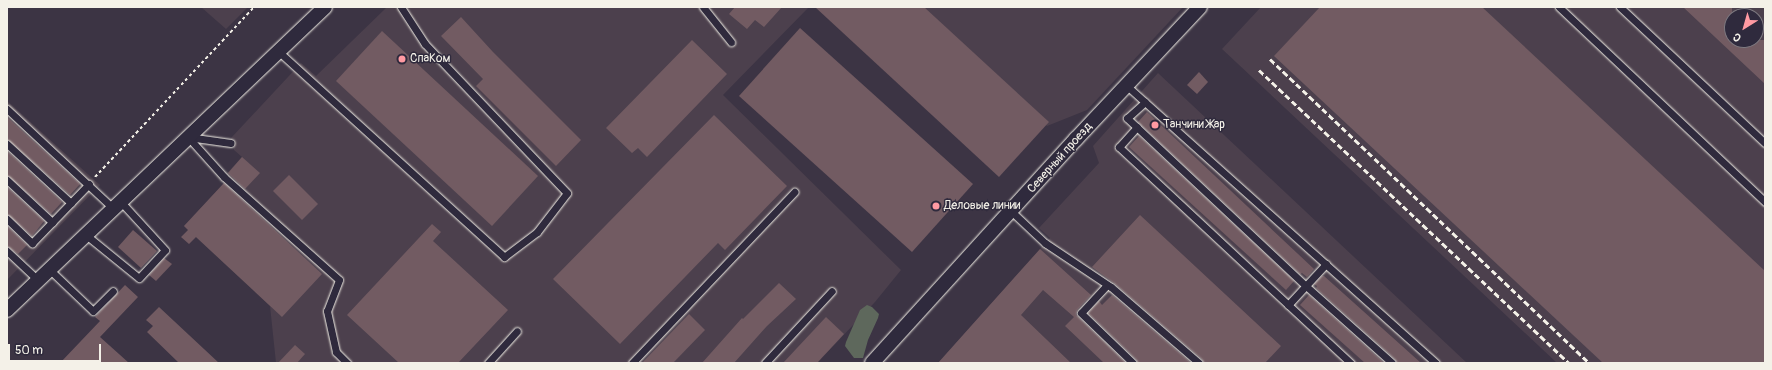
<!DOCTYPE html>
<html>
<head>
<meta charset="utf-8">
<style>
	body { margin:0 }
	#map { position:relative; width:1772px; height:370px; overflow:hidden; background:#3c3444; font-family:Pangolin,sans-serif }
	div>[style] { position:absolute }
	[style*='--x'] { left:calc(var(--x)*1px); top:calc(var(--y)*1px); width:calc(var(--w)*1px); rotate:calc(var(--a)*1deg) }
	.built>* { inset:0; background:#4c404d }
	.green>* { inset:0; background:#5e685c }
	.building>* { inset:0; background:#725b62 }
	.path>* { height:2px; margin-top:-1px; transform-origin:0; background:repeating-linear-gradient(90deg,#f4f1e8 0 3px,transparent 0 6px) }
	.roads { filter:drop-shadow(0 0 1px #f4f1e8) drop-shadow(0 0 1px #f4f1e8) }
	.service>* { height:7px; margin:-3.5px; padding:0 3.5px; transform-origin:3.5px; border-radius:3.5px; background:#2f2a3d }
	.minor>* { height:14px; margin:-7px; padding:0 7px; transform-origin:7px; border-radius:7px; background:#2f2a3d }
	.rail>* { height:3px; margin-top:-1.5px; transform-origin:0; background:repeating-linear-gradient(90deg,#f4f1e8 0 6px,transparent 0 9px) }
	.dots>* { width:11px; height:11px; translate:-50% -50%; box-sizing:border-box; border:2px solid #2f2a3d; border-radius:50% }
	span { translate:-50% -50%; white-space:nowrap; text-align:center; line-height:1.15; -webkit-text-stroke:3px #2f2a3d; paint-order:stroke }
	.poi-label { font-size:12px; color:#f4f1e8 }
	.left { translate:0 -50%; text-align:left }
	.street-label { font-size:12px; color:#f4f1e8 }
	.frame { position:absolute; inset:0; border:8px solid #f4f1e8; pointer-events:none }
	.north { position:absolute; left:1724px; top:8px; width:40px; height:40px; box-sizing:border-box; background:#2f2a3d; border:1px solid #7e7a81; border-radius:50%; rotate:217deg; font-size:11px; font-weight:700; line-height:16px; text-align:center; color:#f4f1e8 }
	.north::after { content:''; display:block; margin:auto; width:14px; height:18px; background:#ff9aa2; clip-path:polygon(50% 0,100% 100%,50% 72%,0 100%) }
	.scale { position:absolute; left:8px; top:344px; width:93px; height:18px; box-sizing:border-box; border:2px solid #f4f1e8; border-top:0; padding-left:5px; font-size:12px; line-height:14px; white-space:nowrap; color:#f4f1e8; -webkit-text-stroke:3px #2f2a3d; paint-order:stroke }
</style>
</head>
<body>
<div id="map">
	<div class="built">
		<i style="clip-path:polygon(201px 7px,248px 7px,226px 29px)"></i>
		<i style="clip-path:polygon(387px 7px,809px 7px,723px 95px,901px 270px,875px 302px,817px 363px,276px 363px,270px 306px,184px 226px,224px 183px,221px 180px,242px 157px,234px 150px,231px 138px,274px 92px,301px 63px,316px 76px)"></i>
		<i style="clip-path:polygon(923px 7px,1183px 7px,1087px 110px,1047px 126px)"></i>
		<i style="clip-path:polygon(evenodd,1261px 7px,1765px 7px,1765px 363px,1557px 363px,1222px 49px,1261px 7px,1732px 16px,1756px 16px,1756px 40px,1732px 40px,1732px 16px)"></i>
		<i style="clip-path:polygon(1158px 73px,1467px 363px,938px 363px,1050px 238px,1039px 228px,1099px 163px,1093px 146px)"></i>
		<i style="clip-path:polygon(7px 101px,100px 185px,7px 280px)"></i>
	</div>
	<div class="green">
		<i style="clip-path:polygon(867px 305px,872px 307px,879px 314px,878px 318px,868px 340px,863px 358px,854px 358px,845px 346px,846px 342px,860px 310px)"></i>
	</div>
	<div class="building">
		<i style="clip-path:polygon(735px 7px,782px 7px,764px 27px,755px 20px,747px 29px,729px 14px)"></i>
		<i style="clip-path:polygon(815px 7px,924px 7px,1049px 122px,999px 177px)"></i>
		<i style="clip-path:polygon(1320px 7px,1482px 7px,1765px 271px,1765px 363px,1603px 363px,1274px 56px)"></i>
		<i style="clip-path:polygon(1683px 7px,1732px 7px,1732px 40px,1765px 40px,1765px 84px)"></i>
		<i style="clip-path:polygon(461px 17px,493px 52px,581px 140px,556px 166px,476px 86px,483px 79px,441px 36px)"></i>
		<i style="clip-path:polygon(800px 28px,973px 184px,912px 252px,739px 96px)"></i>
		<i style="clip-path:polygon(382px 31px,538px 176px,492px 226px,336px 81px)"></i>
		<i style="clip-path:polygon(692px 40px,727px 74px,647px 157px,638px 148px,632px 153px,606px 128px)"></i>
		<i style="clip-path:polygon(1199px 72px,1208px 82px,1197px 94px,1187px 85px)"></i>
		<i style="clip-path:polygon(1147px 112px,1314px 269px,1307px 277px,1302px 273px,1300px 274px,1138px 122px)"></i>
		<i style="clip-path:polygon(714px 115px,787px 186px,725px 250px,718px 243px,620px 344px,553px 279px)"></i>
		<i style="clip-path:polygon(7px 117px,80px 184px,70px 195px,7px 139px)"></i>
		<i style="clip-path:polygon(1139px 136px,1294px 281px,1286px 290px,1129px 147px)"></i>
		<i style="clip-path:polygon(7px 151px,62px 202px,51px 214px,7px 175px)"></i>
		<i style="clip-path:polygon(242px 157px,260px 173px,245px 189px,228px 173px)"></i>
		<i style="clip-path:polygon(289px 175px,318px 204px,302px 220px,273px 191px)"></i>
		<i style="clip-path:polygon(224px 183px,322px 274px,282px 317px,196px 237px,189px 244px,181px 237px,188px 230px,184px 226px)"></i>
		<i style="clip-path:polygon(7px 187px,44px 221px,32px 236px,7px 214px)"></i>
		<i style="clip-path:polygon(1140px 215px,1281px 346px,1265px 363px,1204px 363px,1202px 359px,1114px 283px,1092px 267px)"></i>
		<i style="clip-path:polygon(432px 224px,441px 232px,433px 241px,508px 310px,458px 363px,399px 363px,347px 315px)"></i>
		<i style="clip-path:polygon(7px 226px,27px 245px,18px 254px,7px 246px)"></i>
		<i style="clip-path:polygon(133px 230px,157px 251px,141px 268px,118px 247px)"></i>
		<i style="clip-path:polygon(1040px 249px,1091px 295px,1077px 310px,1076px 315px,1126px 363px,1104px 363px,1065px 326px,1074px 317px,1043px 290px,1021px 315px,1071px 363px,938px 363px)"></i>
		<i style="clip-path:polygon(164px 258px,172px 264px,156px 281px,149px 275px)"></i>
		<i style="clip-path:polygon(1322px 276px,1324px 276px,1421px 363px,1397px 363px,1395px 359px,1316px 288px,1317px 286px,1314px 284px)"></i>
		<i style="clip-path:polygon(779px 283px,796px 299px,767px 326px,734px 363px,702px 363px,742px 318px,743px 319px)"></i>
		<i style="clip-path:polygon(125px 285px,138px 297px,100px 337px,129px 363px,60px 363px,100px 321px,95px 317px)"></i>
		<i style="clip-path:polygon(1112px 295px,1191px 363px,1138px 363px,1136px 359px,1088px 313px,1099px 301px,1102px 305px)"></i>
		<i style="clip-path:polygon(1309px 295px,1384px 363px,1365px 363px,1300px 305px)"></i>
		<i style="clip-path:polygon(159px 307px,219px 363px,179px 363px,147px 332px,153px 326px,146px 320px)"></i>
		<i style="clip-path:polygon(689px 314px,705px 330px,673px 363px,642px 363px)"></i>
		<i style="clip-path:polygon(826px 317px,844px 334px,817px 363px,783px 363px)"></i>
		<i style="clip-path:polygon(295px 345px,305px 354px,297px 363px,278px 363px)"></i>
	</div>
	<div class="path">
		<i style="--x:95;--y:177;--w:233;--a:-46.9"></i>
	</div>
	<div class="roads">
		<div class="service">
			<i style="--x:703;--y:7;--w:45;--a:51.3"></i>
			<i style="--x:1559;--y:7;--w:284;--a:43.4"></i>
			<i style="--x:1620;--y:7;--w:199;--a:43.2"></i>
			<i style="--x:278;--y:51;--w:306;--a:42.3"></i>
			<i style="--x:504;--y:257;--w:41;--a:-37.1"></i>
			<i style="--x:537;--y:232;--w:49;--a:-52.4"></i>
			<i style="--x:567;--y:193;--w:206;--a:-133.6"></i>
			<i style="--x:425;--y:44;--w:44;--a:-123"></i>
			<i style="--x:1127;--y:86;--w:415;--a:41.9"></i>
			<i style="--x:1145;--y:102;--w:24;--a:138"></i>
			<i style="--x:1127;--y:118;--w:245;--a:43.2"></i>
			<i style="--x:1306;--y:286;--w:115;--a:41.8"></i>
			<i style="--x:7;--y:109;--w:146;--a:43.1"></i>
			<i style="--x:1137;--y:127;--w:27;--a:132"></i>
			<i style="--x:1119;--y:147;--w:317;--a:43"></i>
			<i style="--x:188;--y:137;--w:54;--a:48"></i>
			<i style="--x:224;--y:177;--w:154;--a:41.8"></i>
			<i style="--x:339;--y:280;--w:33;--a:111"></i>
			<i style="--x:327;--y:311;--w:42;--a:77.6"></i>
			<i style="--x:336;--y:352;--w:16;--a:45"></i>
			<i style="--x:188;--y:137;--w:43;--a:7.9"></i>
			<i style="--x:7;--y:144;--w:87;--a:42.7"></i>
			<i style="--x:7;--y:180;--w:62;--a:43"></i>
			<i style="--x:1011;--y:211;--w:47;--a:43.3"></i>
			<i style="--x:1045;--y:243;--w:79;--a:33.7"></i>
			<i style="--x:1111;--y:287;--w:116;--a:40.8"></i>
			<i style="--x:7;--y:219;--w:35;--a:44"></i>
			<i style="--x:32;--y:243;--w:82;--a:-46"></i>
			<i style="--x:86;--y:235;--w:68;--a:39.1"></i>
			<i style="--x:139;--y:278;--w:38;--a:-47"></i>
			<i style="--x:165;--y:250;--w:65;--a:-132.5"></i>
			<i style="--x:7;--y:251;--w:44;--a:43.2"></i>
			<i style="--x:50;--y:270;--w:59;--a:43.6"></i>
			<i style="--x:93;--y:311;--w:28;--a:-45"></i>
			<i style="--x:1107;--y:285;--w:38;--a:133"></i>
			<i style="--x:1081;--y:313;--w:72;--a:43.9"></i>
			<i style="--x:1288;--y:305;--w:56;--a:-47.2"></i>
			<i style="--x:488;--y:363;--w:43;--a:-47.8"></i>
			<i style="--x:632;--y:363;--w:236;--a:-46.5"></i>
			<i style="--x:765;--y:363;--w:98;--a:-47.1"></i>
		</div>
		<div class="minor">
			<i style="--x:7;--y:310;--w:439;--a:-43.6"></i>
			<i style="--x:872;--y:363;--w:303;--a:-47.7"></i>
			<i style="--x:1076;--y:139;--w:181;--a:-46.8"></i>
		</div>
	</div>
	<div class="rail">
		<i style="--x:1270;--y:59;--w:441;--a:43.6"></i>
		<i style="--x:1259;--y:70;--w:427;--a:43.4"></i>
	</div>
	<div class="dots">
		<i style="left:402px;top:59px;background:#ff9aa2"></i>
		<i style="left:1155px;top:125px;background:#ff9aa2"></i>
		<i style="left:936px;top:206px;background:#ff9aa2"></i>
	</div>
	<div class="poi-label">
		<span class="left" style="left:410px;top:59px">СпаКом</span>
		<span class="left" style="left:1163px;top:125px">Танчини Жар</span>
		<span class="left" style="left:944px;top:206px">Деловые линии</span>
	</div>
	<div class="street-label">
		<span style="left:1060px;top:158px;rotate:-48deg">Северный проезд</span>
	</div>
	<div class="frame"></div>
	<div class="north">С</div>
	<div class="scale">50 m</div>
</div>
</body>
</html>
